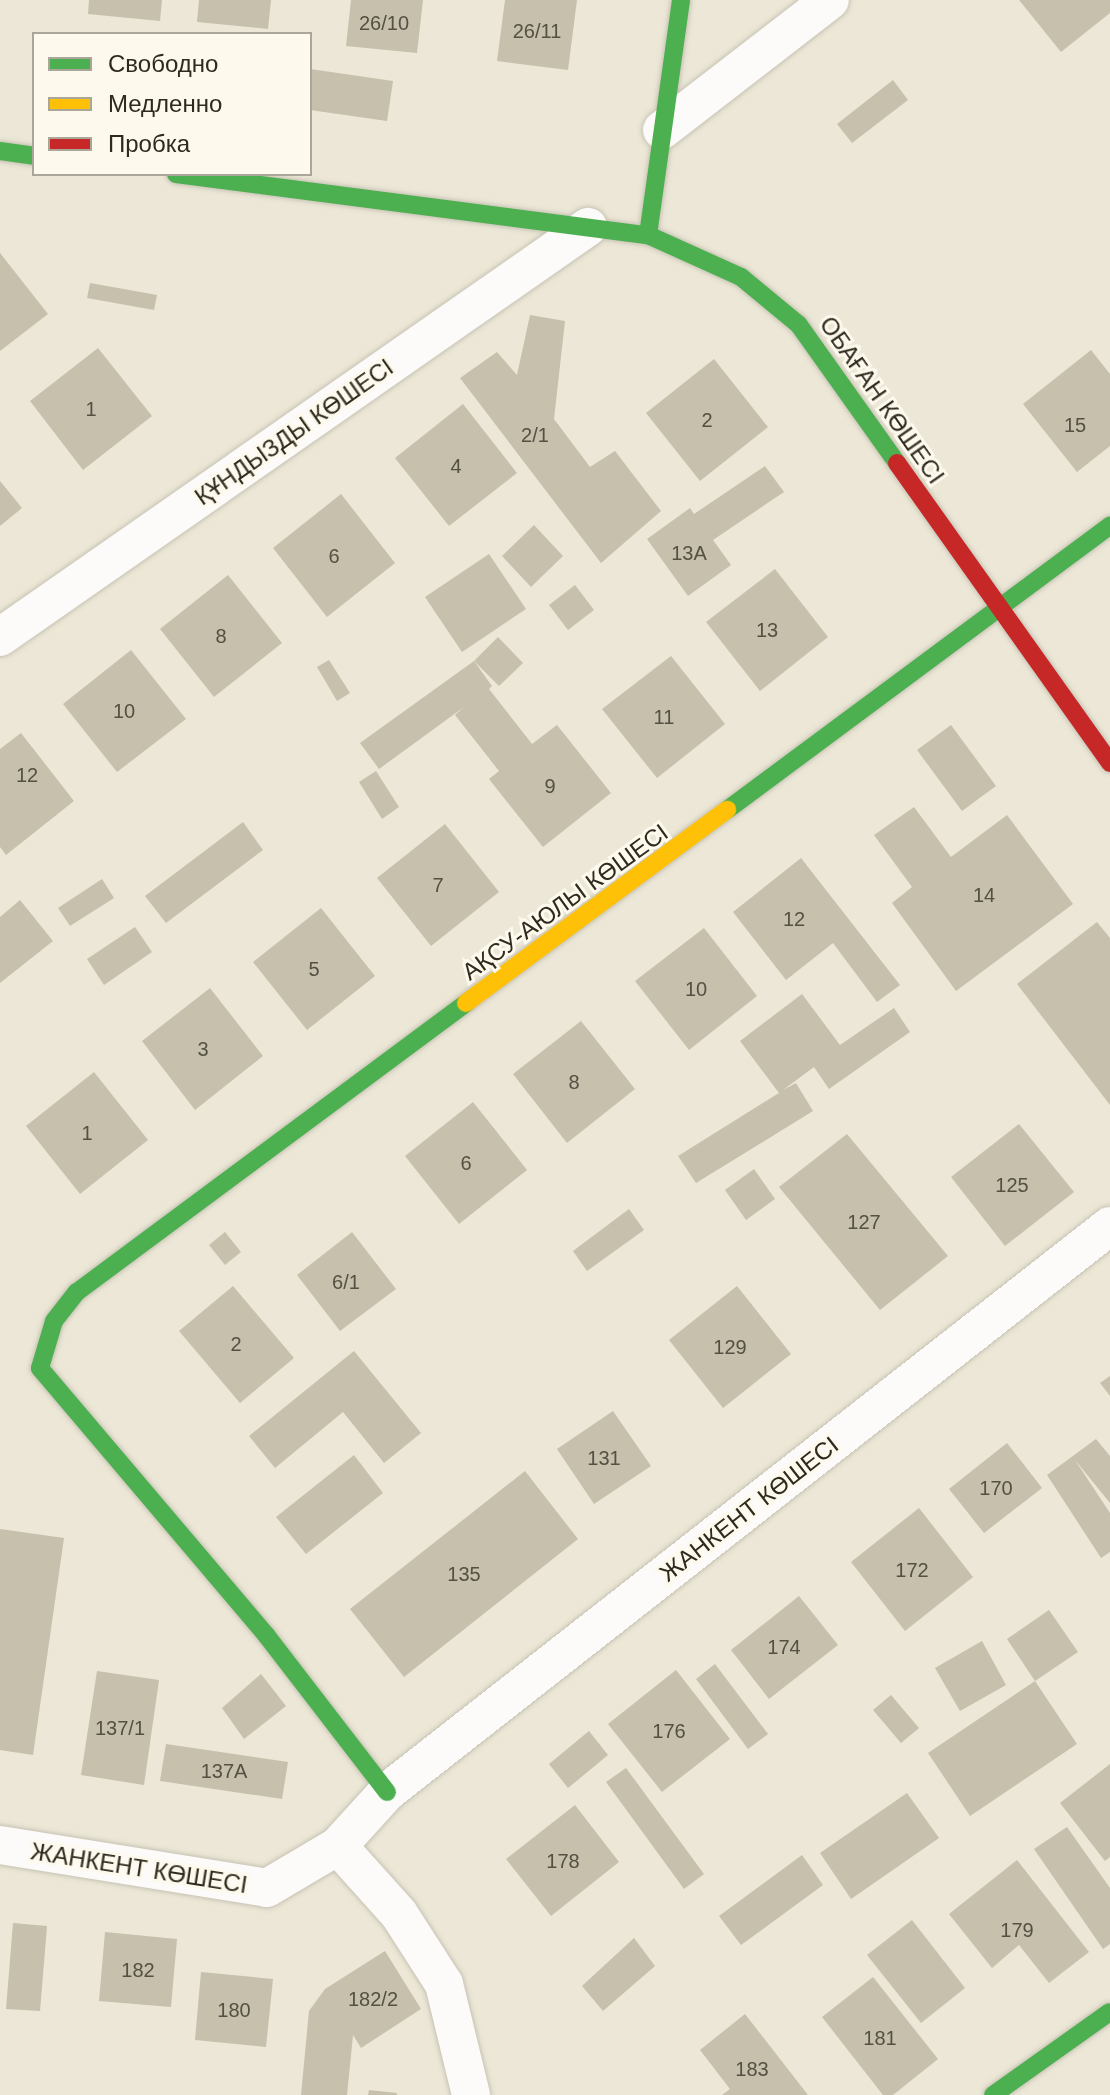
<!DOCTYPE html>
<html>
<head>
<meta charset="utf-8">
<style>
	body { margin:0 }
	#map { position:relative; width:1110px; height:2095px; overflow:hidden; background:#ece7d6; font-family:Helvetica,sans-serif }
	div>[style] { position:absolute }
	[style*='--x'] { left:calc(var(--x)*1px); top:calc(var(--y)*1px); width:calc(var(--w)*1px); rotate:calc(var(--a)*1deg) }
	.building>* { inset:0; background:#c6c0ad }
	.roads { filter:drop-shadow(0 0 2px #c7c3b5) drop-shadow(0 0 2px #c7c3b5) }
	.street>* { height:38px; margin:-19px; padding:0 19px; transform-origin:19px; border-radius:19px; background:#fcfbf9 }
	.fast>* { height:18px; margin:-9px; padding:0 9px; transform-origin:9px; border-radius:9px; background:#4caf50 }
	.slow>* { height:18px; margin:-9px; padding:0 9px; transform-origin:9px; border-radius:9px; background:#ffc107 }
	.jam>* { height:18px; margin:-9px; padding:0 9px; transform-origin:9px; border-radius:9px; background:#c62828 }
	span { translate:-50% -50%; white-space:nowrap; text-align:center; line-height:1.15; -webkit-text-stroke:6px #fef9ed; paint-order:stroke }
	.number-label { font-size:20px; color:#545042 }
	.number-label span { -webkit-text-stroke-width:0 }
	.street-label { font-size:24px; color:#2e2a1e }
	.legend { position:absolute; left:32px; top:32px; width:280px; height:144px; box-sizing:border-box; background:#fef9ed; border:2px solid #aba69a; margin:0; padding:10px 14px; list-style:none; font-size:24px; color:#2e2a1e }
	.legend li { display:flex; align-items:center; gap:16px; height:40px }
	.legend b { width:40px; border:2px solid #aba69a }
</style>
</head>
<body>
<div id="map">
	<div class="building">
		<i style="clip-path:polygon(89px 0,162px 0,160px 21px,88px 14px)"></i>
		<i style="clip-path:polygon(199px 0,271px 0,268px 29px,197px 22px)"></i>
		<i style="clip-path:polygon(351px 0,423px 0,417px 53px,346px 46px)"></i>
		<i style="clip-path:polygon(505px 0,577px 0,568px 70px,497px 61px)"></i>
		<i style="clip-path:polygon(1019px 0,1110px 0,1110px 13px,1061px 52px)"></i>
		<i style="clip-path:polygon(310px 69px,393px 81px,387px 121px,310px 110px)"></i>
		<i style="clip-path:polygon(893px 80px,908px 100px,852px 143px,837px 124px)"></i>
		<i style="clip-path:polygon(0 253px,48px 314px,0 351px)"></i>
		<i style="clip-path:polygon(90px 283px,157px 295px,154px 310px,87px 298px)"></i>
		<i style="clip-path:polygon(530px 315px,565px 321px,554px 419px,590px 467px,615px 451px,661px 511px,601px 563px,460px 378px,497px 352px,517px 375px)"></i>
		<i style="clip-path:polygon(98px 348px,152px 416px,83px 470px,30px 401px)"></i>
		<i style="clip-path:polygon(1091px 350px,1110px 374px,1110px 446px,1077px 472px,1023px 404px)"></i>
		<i style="clip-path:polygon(714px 359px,768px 427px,700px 481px,646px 413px)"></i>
		<i style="clip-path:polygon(463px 404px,517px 473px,449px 526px,395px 458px)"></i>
		<i style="clip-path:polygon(765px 466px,784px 492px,713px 540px,731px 565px,688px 596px,647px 539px,690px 508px,694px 514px)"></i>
		<i style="clip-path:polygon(0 481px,22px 508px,0 526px)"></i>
		<i style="clip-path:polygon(341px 494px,395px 563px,327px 617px,273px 548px)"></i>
		<i style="clip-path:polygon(534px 525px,563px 556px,531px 587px,502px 556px)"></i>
		<i style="clip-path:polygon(489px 554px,526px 609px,462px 652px,425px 597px)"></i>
		<i style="clip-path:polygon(775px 569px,828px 637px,760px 691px,706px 622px)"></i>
		<i style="clip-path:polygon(228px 575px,282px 643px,214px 697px,160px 629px)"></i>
		<i style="clip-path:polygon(575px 585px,594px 610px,568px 630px,549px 605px)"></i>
		<i style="clip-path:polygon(498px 637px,523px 663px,499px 686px,474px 661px)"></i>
		<i style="clip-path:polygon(131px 650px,186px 719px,117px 772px,63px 704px)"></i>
		<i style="clip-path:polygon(671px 656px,725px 724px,657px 778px,602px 709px)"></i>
		<i style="clip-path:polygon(329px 660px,350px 693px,337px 701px,317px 667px)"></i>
		<i style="clip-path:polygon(474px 661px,492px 686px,489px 689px,532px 744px,557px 725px,611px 793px,543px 847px,489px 779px,499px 771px,455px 715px,464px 707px,379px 769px,360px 743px)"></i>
		<i style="clip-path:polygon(951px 725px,996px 786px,962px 811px,917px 750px)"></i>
		<i style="clip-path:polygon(21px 733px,74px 801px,6px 855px,0 847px,0 749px)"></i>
		<i style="clip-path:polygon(376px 771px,399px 807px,382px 819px,359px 782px)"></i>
		<i style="clip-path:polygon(914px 807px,951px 857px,1007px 815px,1073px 904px,956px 991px,892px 903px,912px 887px,874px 835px)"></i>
		<i style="clip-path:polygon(243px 822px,263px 850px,166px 923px,145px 896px)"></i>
		<i style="clip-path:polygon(445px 824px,499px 892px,431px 946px,377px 878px)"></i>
		<i style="clip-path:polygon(801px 858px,900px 985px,877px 1002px,833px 943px,786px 980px,733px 912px)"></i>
		<i style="clip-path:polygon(102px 879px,114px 898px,70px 926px,58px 908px)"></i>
		<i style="clip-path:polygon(20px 900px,53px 941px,0 983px,0 917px)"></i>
		<i style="clip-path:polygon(321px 908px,375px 976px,307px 1030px,253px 962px)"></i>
		<i style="clip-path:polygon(1097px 922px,1110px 938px,1110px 1105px,1017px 984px)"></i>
		<i style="clip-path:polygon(135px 927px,152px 952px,104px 985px,87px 959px)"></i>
		<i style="clip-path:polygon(704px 928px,757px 996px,689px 1050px,635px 981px)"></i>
		<i style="clip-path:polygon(210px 988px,263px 1056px,195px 1110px,142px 1041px)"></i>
		<i style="clip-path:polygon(802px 994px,840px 1045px,894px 1008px,910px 1032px,829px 1089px,814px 1067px,783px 1090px,796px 1083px,813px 1111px,696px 1183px,678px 1156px,779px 1093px,740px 1041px)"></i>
		<i style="clip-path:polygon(581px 1021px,635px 1089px,567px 1143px,513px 1074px)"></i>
		<i style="clip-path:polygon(94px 1072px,148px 1140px,80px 1194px,26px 1126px)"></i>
		<i style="clip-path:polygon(473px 1102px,527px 1170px,459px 1224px,405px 1156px)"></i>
		<i style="clip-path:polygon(1019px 1124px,1074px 1192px,1005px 1246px,951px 1177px)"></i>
		<i style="clip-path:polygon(847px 1134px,948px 1256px,880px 1310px,779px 1187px)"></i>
		<i style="clip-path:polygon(754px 1169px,775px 1199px,746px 1220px,725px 1190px)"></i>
		<i style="clip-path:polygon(629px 1209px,644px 1230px,587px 1271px,573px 1251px)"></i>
		<i style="clip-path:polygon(225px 1232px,241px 1252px,225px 1265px,209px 1245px)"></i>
		<i style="clip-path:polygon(352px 1232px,396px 1289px,340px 1331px,297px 1275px)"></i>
		<i style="clip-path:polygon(233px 1286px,294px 1358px,240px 1403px,179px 1331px)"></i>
		<i style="clip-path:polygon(737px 1286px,791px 1354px,723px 1408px,669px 1340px)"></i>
		<i style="clip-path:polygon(354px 1351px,421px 1433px,384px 1463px,343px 1412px,275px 1468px,249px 1436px)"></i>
		<i style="clip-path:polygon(1110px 1376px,1110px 1396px,1100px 1383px)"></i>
		<i style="clip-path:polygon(613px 1411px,651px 1466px,594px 1504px,557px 1449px)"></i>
		<i style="clip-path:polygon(1096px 1439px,1110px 1456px,1110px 1503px,1075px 1460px,1110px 1513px,1110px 1552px,1101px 1558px,1047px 1475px)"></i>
		<i style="clip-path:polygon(1007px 1443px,1042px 1488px,984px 1533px,949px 1489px)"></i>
		<i style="clip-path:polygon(354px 1455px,383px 1493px,306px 1554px,276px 1517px)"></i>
		<i style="clip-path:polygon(525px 1471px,578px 1539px,404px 1677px,350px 1609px)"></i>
		<i style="clip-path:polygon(919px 1508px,973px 1577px,905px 1631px,851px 1562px)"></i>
		<i style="clip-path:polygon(0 1529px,64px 1538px,33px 1755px,0 1750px)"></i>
		<i style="clip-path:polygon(799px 1596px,838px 1645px,769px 1699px,731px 1650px)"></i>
		<i style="clip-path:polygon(1049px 1610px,1078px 1652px,1035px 1681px,1007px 1639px)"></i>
		<i style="clip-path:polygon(982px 1641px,1006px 1685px,960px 1711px,935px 1668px)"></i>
		<i style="clip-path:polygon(715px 1664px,768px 1734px,748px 1749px,696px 1679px)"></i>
		<i style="clip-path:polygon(676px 1670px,730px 1739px,662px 1792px,608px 1724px)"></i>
		<i style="clip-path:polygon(97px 1671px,159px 1680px,144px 1785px,81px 1775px)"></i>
		<i style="clip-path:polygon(261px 1674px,286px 1706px,244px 1739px,222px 1708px)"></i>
		<i style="clip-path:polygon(1035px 1681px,1077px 1744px,970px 1816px,928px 1753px)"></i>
		<i style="clip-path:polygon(891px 1695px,919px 1728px,901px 1743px,873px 1710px)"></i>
		<i style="clip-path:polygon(589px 1731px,608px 1755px,568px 1788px,549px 1764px)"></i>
		<i style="clip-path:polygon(166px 1744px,288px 1762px,282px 1799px,160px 1781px)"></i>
		<i style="clip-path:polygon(1110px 1764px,1110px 1857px,1105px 1861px,1060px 1803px)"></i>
		<i style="clip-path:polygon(626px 1768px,704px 1874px,684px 1889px,606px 1782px)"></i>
		<i style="clip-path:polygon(907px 1793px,939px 1838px,851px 1899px,820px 1853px)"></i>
		<i style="clip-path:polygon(575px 1805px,619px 1862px,551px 1916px,506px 1859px)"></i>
		<i style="clip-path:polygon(1067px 1827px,1110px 1888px,1110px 1944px,1103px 1949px,1034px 1849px)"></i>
		<i style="clip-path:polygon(802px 1855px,823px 1885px,741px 1945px,719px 1916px)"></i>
		<i style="clip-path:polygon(1017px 1860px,1089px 1952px,1049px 1983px,1019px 1945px,992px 1968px,949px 1914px)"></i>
		<i style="clip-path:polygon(912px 1920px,965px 1988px,921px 2023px,867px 1955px)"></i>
		<i style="clip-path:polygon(13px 1923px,47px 1926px,40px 2011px,6px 2009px)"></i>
		<i style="clip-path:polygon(105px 1932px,177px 1939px,171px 2007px,99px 2001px)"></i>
		<i style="clip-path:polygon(634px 1938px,655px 1966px,603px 2011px,582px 1986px)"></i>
		<i style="clip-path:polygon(385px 1951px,421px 2009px,361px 2048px,353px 2035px,347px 2095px,301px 2095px,309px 2011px,325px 1989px)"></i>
		<i style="clip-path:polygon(201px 1972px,273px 1979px,266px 2047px,195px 2040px)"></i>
		<i style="clip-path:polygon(873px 1977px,938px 2059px,893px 2095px,883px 2095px,822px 2017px)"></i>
		<i style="clip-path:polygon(745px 2014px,808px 2095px,722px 2095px,730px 2089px,700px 2050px)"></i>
		<i style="clip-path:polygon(369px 2090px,397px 2093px,397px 2095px,368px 2095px)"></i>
	</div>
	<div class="roads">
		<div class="street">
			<i style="--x:662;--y:130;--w:212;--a:-37.7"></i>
			<i style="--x:0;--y:637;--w:717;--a:-34.89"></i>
			<i style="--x:0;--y:1845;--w:270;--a:9.1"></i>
			<i style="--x:267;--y:1888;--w:82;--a:-30.6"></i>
			<i style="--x:338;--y:1846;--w:73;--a:-47.8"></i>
			<i style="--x:387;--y:1792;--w:918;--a:-38.06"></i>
			<i style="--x:338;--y:1846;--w:91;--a:48.1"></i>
			<i style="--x:399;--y:1914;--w:83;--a:57.3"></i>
			<i style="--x:444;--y:1984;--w:114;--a:76.3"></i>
		</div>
		<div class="fast">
			<i style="--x:0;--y:151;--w:34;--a:8"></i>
			<i style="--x:176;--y:174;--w:476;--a:7.4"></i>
			<i style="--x:648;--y:235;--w:102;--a:24.3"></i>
			<i style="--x:741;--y:277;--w:75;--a:39.6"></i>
			<i style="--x:799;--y:325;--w:169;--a:54.6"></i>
			<i style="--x:648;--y:235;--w:237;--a:-82"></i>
			<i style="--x:727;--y:810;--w:477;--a:-36.6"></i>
			<i style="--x:387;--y:1792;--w:197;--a:-127.6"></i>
			<i style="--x:267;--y:1636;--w:351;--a:-130.3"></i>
			<i style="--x:40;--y:1368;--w:49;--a:-73.4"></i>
			<i style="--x:54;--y:1321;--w:37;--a:-52"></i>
			<i style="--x:77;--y:1292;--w:485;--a:-36.6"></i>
			<i style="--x:993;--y:2095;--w:143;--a:-35.4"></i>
		</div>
		<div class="slow">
			<i style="--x:466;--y:1003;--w:325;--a:-36.5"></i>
		</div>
		<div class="jam">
			<i style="--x:897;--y:463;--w:368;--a:54.6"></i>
		</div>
	</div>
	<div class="number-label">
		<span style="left:384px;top:23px">26/10</span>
		<span style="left:537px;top:31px">26/11</span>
		<span style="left:91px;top:409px">1</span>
		<span style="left:707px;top:420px">2</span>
		<span style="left:1075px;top:425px">15</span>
		<span style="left:535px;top:435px">2/1</span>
		<span style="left:456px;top:466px">4</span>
		<span style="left:689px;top:553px">13А</span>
		<span style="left:334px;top:556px">6</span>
		<span style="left:767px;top:630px">13</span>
		<span style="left:221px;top:636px">8</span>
		<span style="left:124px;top:711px">10</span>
		<span style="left:664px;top:717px">11</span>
		<span style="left:27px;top:775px">12</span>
		<span style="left:550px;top:786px">9</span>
		<span style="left:438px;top:885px">7</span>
		<span style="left:984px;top:895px">14</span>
		<span style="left:794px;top:919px">12</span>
		<span style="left:314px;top:969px">5</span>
		<span style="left:696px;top:989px">10</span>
		<span style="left:203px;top:1049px">3</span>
		<span style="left:574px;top:1082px">8</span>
		<span style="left:87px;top:1133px">1</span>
		<span style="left:466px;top:1163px">6</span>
		<span style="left:1012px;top:1185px">125</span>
		<span style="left:864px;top:1222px">127</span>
		<span style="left:346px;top:1282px">6/1</span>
		<span style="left:236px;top:1344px">2</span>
		<span style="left:730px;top:1347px">129</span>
		<span style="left:604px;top:1458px">131</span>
		<span style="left:996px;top:1488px">170</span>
		<span style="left:912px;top:1570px">172</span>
		<span style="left:464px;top:1574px">135</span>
		<span style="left:784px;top:1647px">174</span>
		<span style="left:120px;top:1728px">137/1</span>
		<span style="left:669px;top:1731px">176</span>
		<span style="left:224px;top:1771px">137А</span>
		<span style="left:563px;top:1861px">178</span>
		<span style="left:1017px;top:1930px">179</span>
		<span style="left:138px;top:1970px">182</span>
		<span style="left:373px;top:1999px">182/2</span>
		<span style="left:234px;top:2010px">180</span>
		<span style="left:880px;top:2038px">181</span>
		<span style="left:752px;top:2069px">183</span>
	</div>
	<div class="street-label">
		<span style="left:882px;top:400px;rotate:55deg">ОБАҒАН КӨШЕСІ</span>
		<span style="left:294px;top:432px;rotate:-35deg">ҚҰНДЫЗДЫ КӨШЕСІ</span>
		<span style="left:565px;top:902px;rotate:-36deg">АҚСУ-АЮЛЫ КӨШЕСІ</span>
		<span style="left:749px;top:1509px;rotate:-38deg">ЖАНКЕНТ КӨШЕСІ</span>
		<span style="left:139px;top:1868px;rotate:9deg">ЖАНКЕНТ КӨШЕСІ</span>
	</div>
	<ul class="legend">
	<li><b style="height:10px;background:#4caf50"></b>Свободно</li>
	<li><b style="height:10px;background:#ffc107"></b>Медленно</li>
	<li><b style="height:10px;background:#c62828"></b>Пробка</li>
	</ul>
</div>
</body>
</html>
